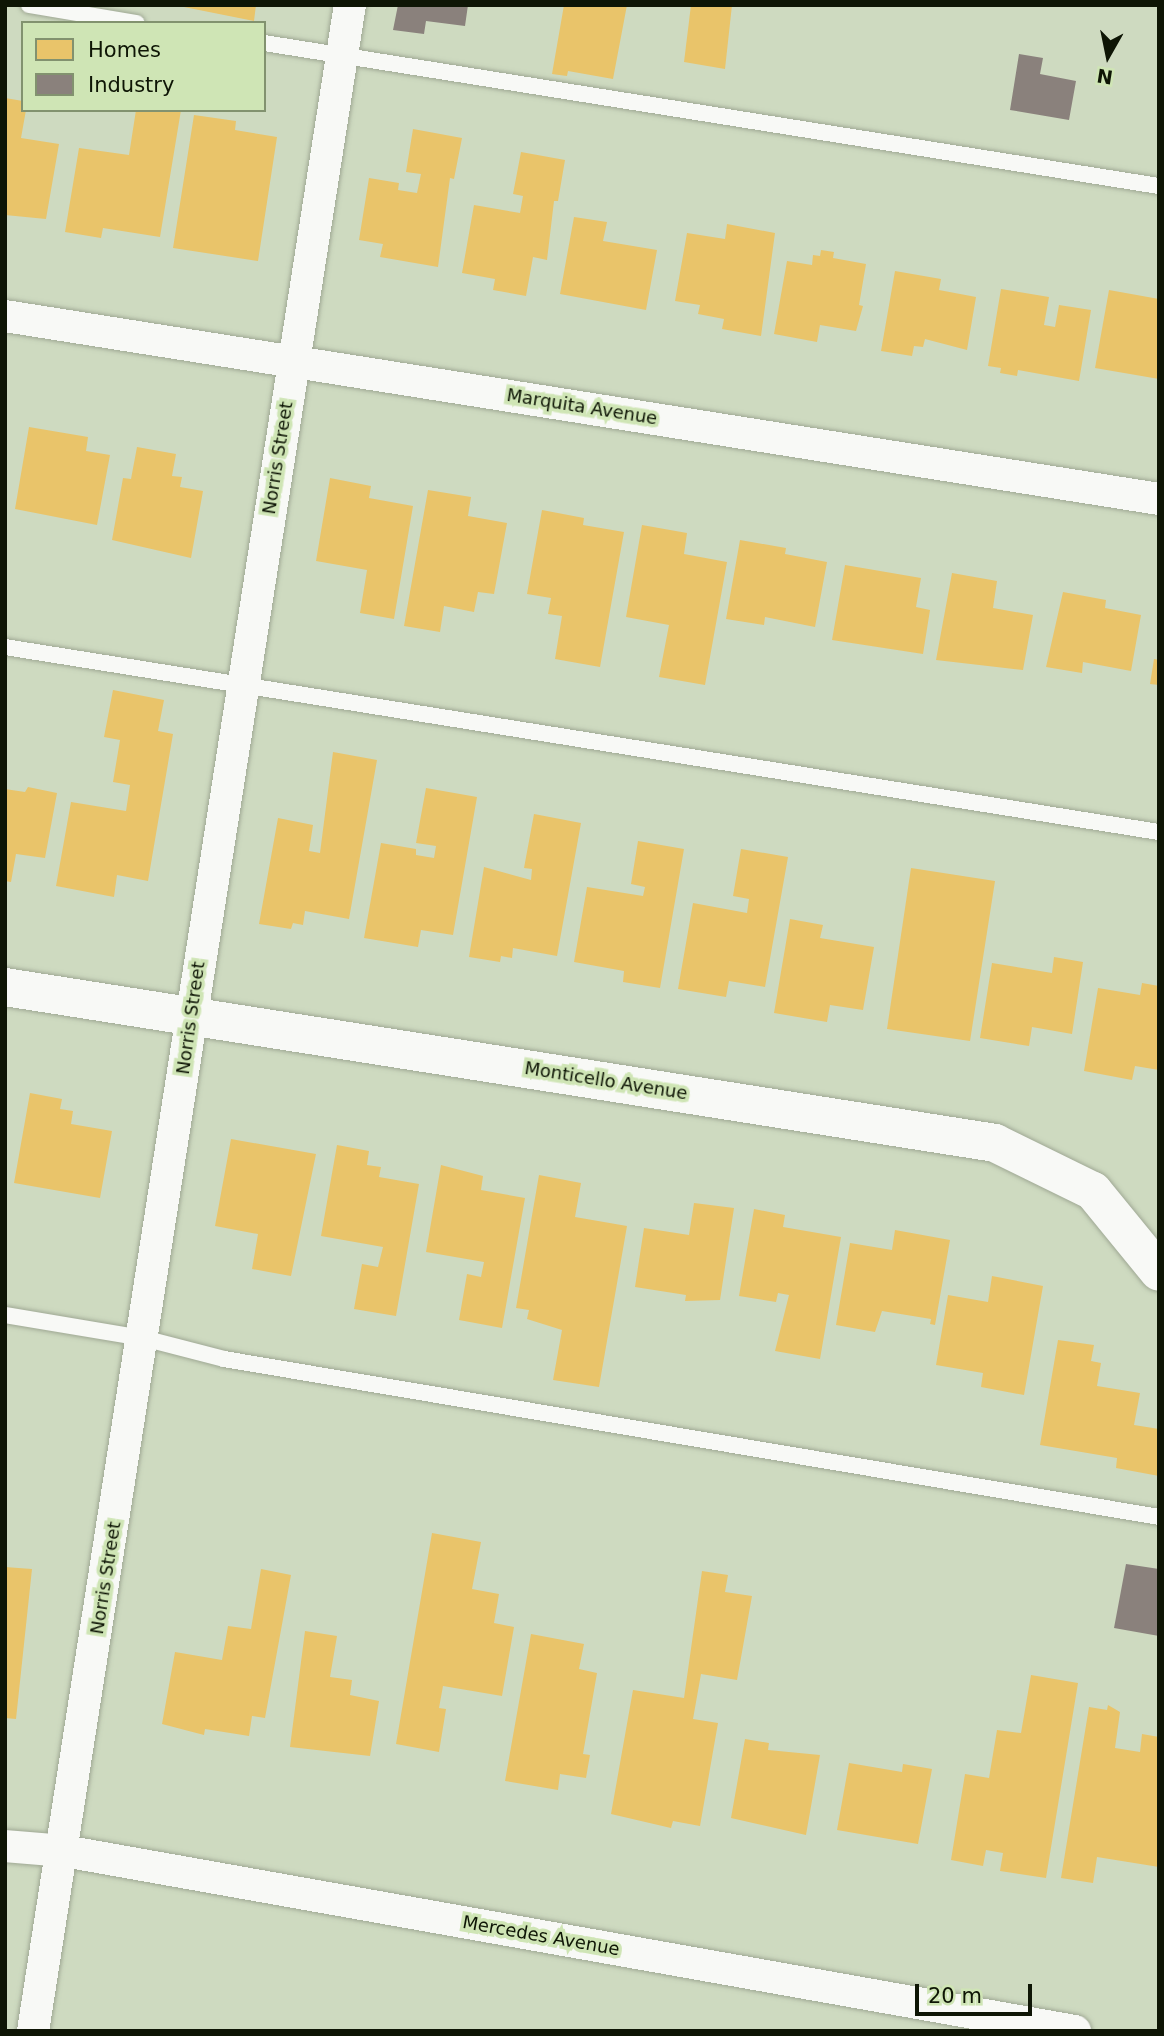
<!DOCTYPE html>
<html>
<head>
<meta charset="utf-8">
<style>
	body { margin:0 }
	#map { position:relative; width:1164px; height:2036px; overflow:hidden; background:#cedac0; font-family:"DejaVu Sans",sans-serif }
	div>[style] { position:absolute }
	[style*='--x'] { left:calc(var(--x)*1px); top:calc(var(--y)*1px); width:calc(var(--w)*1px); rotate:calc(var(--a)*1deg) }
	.homes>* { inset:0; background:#e9c46a }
	.industry>* { inset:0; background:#8a817c }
	.roads { filter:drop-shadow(0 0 2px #9fa894) drop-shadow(0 0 2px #9fa894) }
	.lane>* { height:16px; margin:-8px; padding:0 8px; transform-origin:8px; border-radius:8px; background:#f8f9f6 }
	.street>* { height:32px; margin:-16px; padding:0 16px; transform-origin:16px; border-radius:16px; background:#f8f9f6 }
	.secondary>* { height:38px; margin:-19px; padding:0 19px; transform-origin:19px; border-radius:19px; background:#f8f9f6 }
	span { translate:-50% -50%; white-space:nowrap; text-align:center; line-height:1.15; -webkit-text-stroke:7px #cfe5b5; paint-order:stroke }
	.street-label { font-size:18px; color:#0e1505 }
	.frame { position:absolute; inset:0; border:7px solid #0e1505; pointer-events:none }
	.legend { position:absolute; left:21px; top:21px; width:245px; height:91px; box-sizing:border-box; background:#cfe5b5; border:2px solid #82926f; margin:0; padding:9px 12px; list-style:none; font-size:21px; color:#0e1505 }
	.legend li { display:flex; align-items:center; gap:14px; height:35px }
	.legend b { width:35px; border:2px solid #82926f }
	.north { position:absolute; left:1073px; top:21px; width:70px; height:70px; -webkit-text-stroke:5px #cfe5b5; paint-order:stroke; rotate:189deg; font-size:19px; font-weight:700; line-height:28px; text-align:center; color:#0e1505 }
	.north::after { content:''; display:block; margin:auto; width:24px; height:32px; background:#0e1505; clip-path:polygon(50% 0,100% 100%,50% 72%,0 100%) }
	.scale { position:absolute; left:915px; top:1984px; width:117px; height:32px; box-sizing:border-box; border:4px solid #0e1505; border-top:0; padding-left:9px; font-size:21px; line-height:24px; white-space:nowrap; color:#0e1505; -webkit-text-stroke:5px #cfe5b5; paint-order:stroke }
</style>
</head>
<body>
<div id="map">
	<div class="homes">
		<i style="clip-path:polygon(174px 5px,256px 5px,254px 21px)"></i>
		<i style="clip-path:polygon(564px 5px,627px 5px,613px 79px,568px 71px,567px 76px,552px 74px)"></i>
		<i style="clip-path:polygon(691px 5px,732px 5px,725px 69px,684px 62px)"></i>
		<i style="clip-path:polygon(5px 98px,23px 101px,26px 110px,21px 138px,59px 144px,46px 219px,5px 215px)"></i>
		<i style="clip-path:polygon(136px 110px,181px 110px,160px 237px,103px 228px,101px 238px,65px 232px,79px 148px,129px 155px)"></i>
		<i style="clip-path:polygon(194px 115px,236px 121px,235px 130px,277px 137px,258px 261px,173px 248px)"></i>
		<i style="clip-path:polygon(413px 129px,462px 138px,454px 179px,450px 178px,438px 267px,380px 257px,383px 244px,359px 240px,369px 178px,399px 183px,398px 190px,417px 193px,421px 174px,406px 172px)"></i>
		<i style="clip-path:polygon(521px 152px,565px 160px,558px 201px,554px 201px,547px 260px,533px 257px,526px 296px,493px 290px,495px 279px,462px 273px,474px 205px,520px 213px,523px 196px,513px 194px)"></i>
		<i style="clip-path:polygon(574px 217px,607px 222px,603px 241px,657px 250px,646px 310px,560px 294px)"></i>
		<i style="clip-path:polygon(727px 224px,775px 233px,761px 336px,722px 329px,724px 319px,698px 314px,700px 305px,675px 301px,687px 233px,725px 239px)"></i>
		<i style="clip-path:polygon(821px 250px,834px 252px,833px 258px,866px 264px,859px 305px,863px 306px,856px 331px,820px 325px,817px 342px,774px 334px,787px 261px,812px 265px,813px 255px,820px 256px)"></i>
		<i style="clip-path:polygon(895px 271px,941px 279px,939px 290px,976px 297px,967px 350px,925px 339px,923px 347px,914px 346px,912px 356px,881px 351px)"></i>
		<i style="clip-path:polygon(1001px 289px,1049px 297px,1044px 325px,1055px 327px,1059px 305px,1091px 310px,1079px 381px,1018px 370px,1017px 376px,1000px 373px,1001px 368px,988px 366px)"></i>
		<i style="clip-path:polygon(1109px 290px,1159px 299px,1159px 379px,1095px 368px)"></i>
		<i style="clip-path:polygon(29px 427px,88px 437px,86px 451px,110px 455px,97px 525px,15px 509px)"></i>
		<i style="clip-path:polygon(137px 447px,176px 454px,172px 476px,182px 477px,180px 487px,203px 491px,191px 558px,112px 540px,123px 478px,131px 479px)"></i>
		<i style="clip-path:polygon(330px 478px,371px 486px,369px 498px,413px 506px,394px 619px,360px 613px,367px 570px,316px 561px)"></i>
		<i style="clip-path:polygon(428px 490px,471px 497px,468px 516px,507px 523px,494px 594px,478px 592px,474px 612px,444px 606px,440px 632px,404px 626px)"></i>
		<i style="clip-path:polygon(542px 510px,584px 518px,583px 525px,624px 532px,600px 667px,555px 659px,562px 616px,548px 614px,551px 598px,527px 594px)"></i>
		<i style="clip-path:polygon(642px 525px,687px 533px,684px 554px,727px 562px,705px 685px,659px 677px,669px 625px,626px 617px)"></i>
		<i style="clip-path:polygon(740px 540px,786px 548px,785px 554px,827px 562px,815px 627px,765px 617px,764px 625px,726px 619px)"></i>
		<i style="clip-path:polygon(845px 565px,921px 578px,916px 607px,930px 610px,923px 654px,832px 640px)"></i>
		<i style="clip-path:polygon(952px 573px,997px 581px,993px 608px,1033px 615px,1023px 670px,936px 660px)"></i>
		<i style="clip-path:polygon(1063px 592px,1106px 600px,1105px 608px,1141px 615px,1131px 671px,1083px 662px,1082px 673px,1046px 667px)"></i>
		<i style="clip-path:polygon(1154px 659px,1159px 660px,1159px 685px,1150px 684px)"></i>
		<i style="clip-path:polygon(113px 690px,164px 700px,158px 731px,173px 734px,148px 881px,117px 875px,114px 897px,56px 886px,71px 802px,126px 811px,130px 785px,113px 782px,120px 740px,104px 737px)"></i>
		<i style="clip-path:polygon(333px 752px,377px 760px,349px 919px,305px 911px,303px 925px,293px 923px,291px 929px,259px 924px,278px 818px,313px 825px,309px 851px,320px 853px)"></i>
		<i style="clip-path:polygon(28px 787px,57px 793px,45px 858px,16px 854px,11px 882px,5px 881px,5px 789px,25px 792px)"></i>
		<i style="clip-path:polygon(426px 788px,477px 797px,453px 935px,421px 930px,418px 947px,364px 938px,381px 843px,416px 849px,416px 855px,434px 858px,436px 846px,416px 843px)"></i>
		<i style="clip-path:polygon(534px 814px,581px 823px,557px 956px,513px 948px,512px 958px,501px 956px,500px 962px,469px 957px,484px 867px,531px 880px,532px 869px,524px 868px)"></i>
		<i style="clip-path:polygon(638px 841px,684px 849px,660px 988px,623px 982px,624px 971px,574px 962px,587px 887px,643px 896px,645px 887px,631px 884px)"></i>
		<i style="clip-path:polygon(741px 849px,788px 857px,765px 987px,729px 981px,726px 997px,678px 989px,693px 903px,747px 913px,749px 899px,733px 896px)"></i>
		<i style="clip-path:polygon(911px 868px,995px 881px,970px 1041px,887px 1029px)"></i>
		<i style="clip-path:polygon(790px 919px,823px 925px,820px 938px,874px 947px,863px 1010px,830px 1005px,827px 1022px,774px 1013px)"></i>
		<i style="clip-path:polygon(1054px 957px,1083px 962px,1072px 1034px,1032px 1027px,1029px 1046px,980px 1038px,992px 963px,1052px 973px)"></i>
		<i style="clip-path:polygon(1142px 983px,1159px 986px,1159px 1070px,1135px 1066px,1132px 1080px,1084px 1071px,1098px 988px,1140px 995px)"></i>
		<i style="clip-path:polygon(30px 1093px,62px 1099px,60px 1109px,73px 1111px,71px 1124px,112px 1131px,100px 1198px,14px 1183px)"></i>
		<i style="clip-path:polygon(231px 1139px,316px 1154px,291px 1276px,252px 1269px,258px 1234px,215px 1226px)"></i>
		<i style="clip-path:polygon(337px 1145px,369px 1151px,367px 1165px,381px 1167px,379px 1177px,419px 1184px,396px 1316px,354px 1309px,362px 1264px,378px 1267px,383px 1247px,321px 1236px)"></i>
		<i style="clip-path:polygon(441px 1165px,483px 1176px,481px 1190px,525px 1198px,502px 1328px,459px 1320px,467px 1274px,481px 1277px,484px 1262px,426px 1252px)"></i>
		<i style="clip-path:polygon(539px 1175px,581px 1183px,575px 1217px,627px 1226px,599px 1387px,553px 1380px,562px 1330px,527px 1319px,529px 1310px,516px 1308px)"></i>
		<i style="clip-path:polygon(694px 1203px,734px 1208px,720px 1300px,685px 1301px,686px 1295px,635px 1287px,644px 1228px,689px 1235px)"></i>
		<i style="clip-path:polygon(754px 1209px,785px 1215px,783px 1227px,841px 1237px,820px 1359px,775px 1351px,789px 1295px,778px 1293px,776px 1302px,739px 1296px)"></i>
		<i style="clip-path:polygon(895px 1230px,950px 1240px,935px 1325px,930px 1324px,931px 1319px,882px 1311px,875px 1332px,836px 1325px,850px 1243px,892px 1250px)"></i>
		<i style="clip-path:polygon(992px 1276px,1043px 1286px,1024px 1395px,981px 1387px,983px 1373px,936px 1365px,948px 1295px,988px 1302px)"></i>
		<i style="clip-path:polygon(1058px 1340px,1094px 1345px,1091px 1361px,1101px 1363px,1097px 1386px,1140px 1393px,1134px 1425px,1159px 1429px,1159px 1476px,1116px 1468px,1117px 1458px,1040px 1445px)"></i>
		<i style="clip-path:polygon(432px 1533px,481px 1542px,472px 1589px,499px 1594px,494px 1623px,514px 1627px,502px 1696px,443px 1686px,439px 1708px,446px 1709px,439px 1752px,396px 1744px)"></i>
		<i style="clip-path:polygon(5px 1567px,32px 1569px,16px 1719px,5px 1718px)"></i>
		<i style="clip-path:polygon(261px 1569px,291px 1575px,265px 1718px,252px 1716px,249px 1736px,205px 1729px,204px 1735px,162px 1724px,175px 1652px,222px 1660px,228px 1626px,251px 1629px)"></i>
		<i style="clip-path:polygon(702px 1571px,728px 1575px,725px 1592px,752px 1596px,737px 1680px,701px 1674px,693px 1719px,718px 1723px,700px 1826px,673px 1821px,671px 1828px,611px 1814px,633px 1690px,684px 1698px)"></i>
		<i style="clip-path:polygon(305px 1631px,337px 1636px,330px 1677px,352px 1680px,350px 1695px,379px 1701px,370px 1756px,290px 1747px)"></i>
		<i style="clip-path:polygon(531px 1634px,584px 1644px,579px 1669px,597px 1673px,583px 1754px,590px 1755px,586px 1778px,560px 1774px,558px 1790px,505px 1781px)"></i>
		<i style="clip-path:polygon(1031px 1675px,1078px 1683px,1046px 1878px,1000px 1871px,1003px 1853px,986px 1850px,983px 1866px,951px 1860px,965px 1774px,989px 1778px,997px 1730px,1021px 1733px)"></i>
		<i style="clip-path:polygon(1108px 1705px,1120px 1712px,1115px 1748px,1140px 1752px,1142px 1734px,1159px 1737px,1159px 1867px,1097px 1857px,1093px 1883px,1061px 1878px,1089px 1707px,1107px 1710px)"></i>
		<i style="clip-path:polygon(745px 1739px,769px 1743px,768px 1750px,820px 1755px,806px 1835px,731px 1818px)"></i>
		<i style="clip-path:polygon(849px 1763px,902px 1772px,903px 1764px,932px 1769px,918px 1844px,837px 1830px)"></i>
	</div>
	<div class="industry">
		<i style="clip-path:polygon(398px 5px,468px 5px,465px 26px,426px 21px,424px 34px,393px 30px)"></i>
		<i style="clip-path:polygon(1019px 54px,1043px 58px,1040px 74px,1076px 81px,1069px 120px,1010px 110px)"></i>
		<i style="clip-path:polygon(1126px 1564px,1159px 1569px,1159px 1636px,1114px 1628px)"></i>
	</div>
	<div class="roads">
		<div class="lane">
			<i style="--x:29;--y:5;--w:109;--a:9.5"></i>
			<i style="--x:264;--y:43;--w:906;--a:9.08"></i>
			<i style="--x:5;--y:647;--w:1169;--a:9.11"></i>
			<i style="--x:5;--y:1315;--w:140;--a:9.5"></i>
			<i style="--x:143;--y:1338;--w:84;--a:14.5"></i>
			<i style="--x:224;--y:1359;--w:948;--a:9.59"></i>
		</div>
		<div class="street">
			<i style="--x:5;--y:316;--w:1168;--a:9.01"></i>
			<i style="--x:5;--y:1846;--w:59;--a:4.8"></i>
			<i style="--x:64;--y:1851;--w:1027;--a:10.1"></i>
			<i style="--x:33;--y:2031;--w:2051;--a:-81.11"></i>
		</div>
		<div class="secondary">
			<i style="--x:5;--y:987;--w:1002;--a:8.95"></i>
			<i style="--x:995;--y:1143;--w:109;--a:26.1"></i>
			<i style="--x:1093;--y:1191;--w:104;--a:50.8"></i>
		</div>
	</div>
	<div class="street-label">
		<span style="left:582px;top:407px;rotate:9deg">Marquita Avenue</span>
		<span style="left:278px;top:458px;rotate:-81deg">Norris Street</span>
		<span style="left:191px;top:1018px;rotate:-82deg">Norris Street</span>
		<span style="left:606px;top:1081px;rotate:9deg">Monticello Avenue</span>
		<span style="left:106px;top:1578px;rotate:-81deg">Norris Street</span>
		<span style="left:541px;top:1936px;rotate:10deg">Mercedes Avenue</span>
	</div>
	<div class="frame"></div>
	<ul class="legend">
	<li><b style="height:19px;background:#e9c46a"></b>Homes</li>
	<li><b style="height:19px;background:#8a817c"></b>Industry</li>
	</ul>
	<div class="north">N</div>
	<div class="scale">20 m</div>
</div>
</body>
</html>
